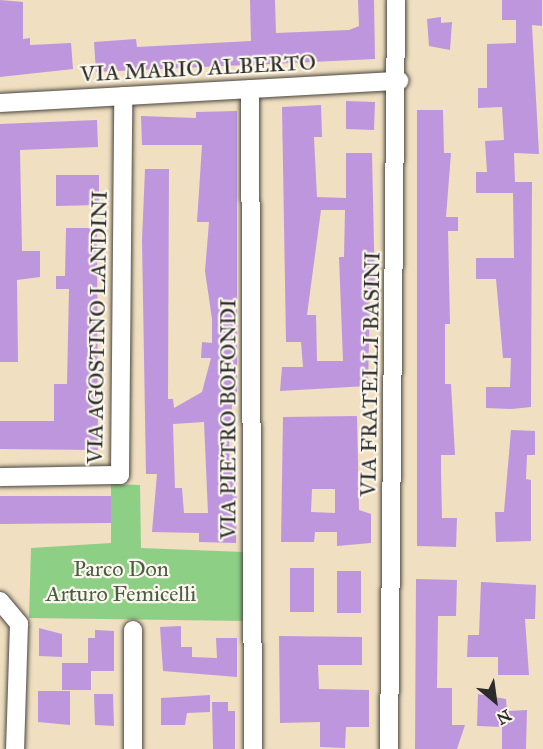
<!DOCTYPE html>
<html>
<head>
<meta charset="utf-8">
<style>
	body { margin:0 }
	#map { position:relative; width:543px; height:749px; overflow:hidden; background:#f0dfc0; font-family:"IM FELL Great Primer",serif }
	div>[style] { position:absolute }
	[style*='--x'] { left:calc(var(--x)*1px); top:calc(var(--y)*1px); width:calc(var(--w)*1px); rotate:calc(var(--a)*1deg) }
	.green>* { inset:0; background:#8ecf86 }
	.building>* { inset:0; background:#be96de }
	.roads { filter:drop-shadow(0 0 2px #494641) drop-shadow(0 0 2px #494641) }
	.minor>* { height:18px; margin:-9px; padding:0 9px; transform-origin:9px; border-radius:9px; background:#fff }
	span { translate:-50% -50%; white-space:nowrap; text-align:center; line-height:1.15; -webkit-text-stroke:4.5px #fbf7ec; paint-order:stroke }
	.street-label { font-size:22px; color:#2b2b2b }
	.park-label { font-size:22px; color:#495c46 }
	.north { position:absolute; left:465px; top:671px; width:60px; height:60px; -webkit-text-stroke:4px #fbf7ec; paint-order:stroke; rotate:151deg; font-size:16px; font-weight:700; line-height:24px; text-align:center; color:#2b2b2b }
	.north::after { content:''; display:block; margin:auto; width:21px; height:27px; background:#2b2b2b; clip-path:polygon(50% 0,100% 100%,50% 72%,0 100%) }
</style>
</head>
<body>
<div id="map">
	<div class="green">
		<i style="clip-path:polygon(111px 484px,140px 485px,141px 548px,244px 552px,245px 621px,29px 618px,31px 548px,111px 543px)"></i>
	</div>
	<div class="building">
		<i style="clip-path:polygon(0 0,23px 2px,23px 39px,30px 38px,30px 45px,71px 43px,73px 69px,0 77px)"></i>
		<i style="clip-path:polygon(250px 0,275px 0,276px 33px,349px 30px,359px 26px,358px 0,374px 0,375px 59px,96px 72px,94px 42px,136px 39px,137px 47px,251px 41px)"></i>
		<i style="clip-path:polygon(502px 0,542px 0,542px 26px,532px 25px,539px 154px,514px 153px,515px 182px,532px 182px,531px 407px,512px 409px,486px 408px,486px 387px,510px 387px,511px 358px,503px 358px,496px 279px,476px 279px,476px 258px,514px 258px,513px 193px,476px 193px,476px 172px,487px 172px,485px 141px,504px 140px,502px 107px,478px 108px,478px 88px,487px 88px,487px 44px,516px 43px,516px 20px,502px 20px)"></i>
		<i style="clip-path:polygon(441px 17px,441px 23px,452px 22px,450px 50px,429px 46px,427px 19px)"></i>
		<i style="clip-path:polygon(346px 101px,375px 102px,374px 130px,346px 129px)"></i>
		<i style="clip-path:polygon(evenodd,321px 105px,322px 137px,314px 137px,317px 197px,346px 198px,346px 153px,372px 153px,375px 291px,370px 291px,368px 386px,280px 391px,282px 367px,303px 367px,301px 342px,286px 342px,282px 107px,321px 105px,321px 210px,345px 210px,344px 257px,339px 257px,343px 361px,317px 361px,316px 315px,307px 315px,321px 210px)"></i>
		<i style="clip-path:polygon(417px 110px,443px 110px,444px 153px,451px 153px,446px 217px,458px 217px,458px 231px,448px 231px,450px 324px,445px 324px,445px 384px,451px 384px,455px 455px,441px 455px,441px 471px,442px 518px,457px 518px,456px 547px,417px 546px)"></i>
		<i style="clip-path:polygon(evenodd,237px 111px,237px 405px,232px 405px,229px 439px,230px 470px,237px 470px,236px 543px,199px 542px,199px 533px,152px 532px,157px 474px,146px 474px,142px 240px,145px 169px,169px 169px,168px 399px,173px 399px,174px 408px,202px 392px,211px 358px,201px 358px,202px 342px,212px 343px,212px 319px,205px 271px,209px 222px,197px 222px,202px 145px,142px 145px,141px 116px,196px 118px,196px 112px,237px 111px,204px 422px,208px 513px,184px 513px,182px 488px,175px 488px,173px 424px,204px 422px)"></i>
		<i style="clip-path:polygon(97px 120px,98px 147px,20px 150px,22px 251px,40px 251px,40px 277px,17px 280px,18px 362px,0 362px,0 124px)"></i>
		<i style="clip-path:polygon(56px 175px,99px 175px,99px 205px,56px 206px)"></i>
		<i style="clip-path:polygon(66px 228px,97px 228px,98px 450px,0 449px,0 421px,54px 421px,54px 384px,67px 384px,69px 289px,56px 289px,56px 276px,65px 276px)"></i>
		<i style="clip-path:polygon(evenodd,357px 416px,359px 510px,371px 514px,371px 543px,337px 546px,337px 532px,315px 532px,314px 542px,281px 542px,283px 417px,357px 416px,312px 489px,335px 489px,335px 513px,311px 512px,312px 489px)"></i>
		<i style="clip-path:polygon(511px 430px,535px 431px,535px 455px,527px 455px,526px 479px,531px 480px,531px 541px,496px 542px,495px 512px,504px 512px)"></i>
		<i style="clip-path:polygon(0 496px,111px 496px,111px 523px,0 524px)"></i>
		<i style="clip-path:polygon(290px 568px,314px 568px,314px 612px,290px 612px)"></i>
		<i style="clip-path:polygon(337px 571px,361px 571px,361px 613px,337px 613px)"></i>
		<i style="clip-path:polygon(416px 579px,457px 580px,456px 616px,438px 616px,437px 688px,452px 688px,452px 725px,465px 725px,457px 749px,415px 749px)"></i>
		<i style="clip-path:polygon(481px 582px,536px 585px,535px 619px,525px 619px,529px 675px,498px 675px,498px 657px,467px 657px,468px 635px,479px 635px)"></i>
		<i style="clip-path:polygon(181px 626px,181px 647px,192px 647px,192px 657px,217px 658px,216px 638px,237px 638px,237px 677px,163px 671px,160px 627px)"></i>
		<i style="clip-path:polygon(39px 628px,62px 634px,62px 657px,39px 656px)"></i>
		<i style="clip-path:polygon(95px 630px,114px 631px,114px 671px,91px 671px,91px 690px,62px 690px,62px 663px,88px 663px,88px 638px,95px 638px)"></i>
		<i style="clip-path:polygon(279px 636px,362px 637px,362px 665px,318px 665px,319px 689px,369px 690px,369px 727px,346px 727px,345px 748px,320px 747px,320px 722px,280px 723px)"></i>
		<i style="clip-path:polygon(38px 691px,70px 691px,70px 725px,38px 722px)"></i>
		<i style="clip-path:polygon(94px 694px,113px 694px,114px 726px,95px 725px)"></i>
		<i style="clip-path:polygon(478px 694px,506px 699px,507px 711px,527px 710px,526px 749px,502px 749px,502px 727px,477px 726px)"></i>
		<i style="clip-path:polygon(210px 695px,210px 712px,187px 713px,185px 725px,161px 725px,161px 698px)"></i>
		<i style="clip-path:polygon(212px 702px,228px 702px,228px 711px,235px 711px,235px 749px,213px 749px)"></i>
	</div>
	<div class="roads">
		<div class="minor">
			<i style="--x:250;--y:89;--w:660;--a:89.74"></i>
			<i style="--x:0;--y:103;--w:400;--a:-3.2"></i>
			<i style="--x:0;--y:477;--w:120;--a:-1"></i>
			<i style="--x:120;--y:475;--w:379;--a:-89.5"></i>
			<i style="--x:0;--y:601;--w:30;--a:50"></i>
			<i style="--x:19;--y:624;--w:125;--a:91.8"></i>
			<i style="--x:133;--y:749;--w:119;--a:-90"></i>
			<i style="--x:389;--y:749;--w:749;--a:-89.46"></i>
		</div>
	</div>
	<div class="street-label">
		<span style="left:198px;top:68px;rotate:-3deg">VIA MARIO ALBERTO</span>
		<span style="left:97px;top:327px;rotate:-89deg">VIA AGOSTINO LANDINI</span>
		<span style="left:370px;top:374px;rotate:-89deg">VIA FRATELLI BASINI</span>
		<span style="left:228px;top:419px;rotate:-90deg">VIA PIETRO BOFONDI</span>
	</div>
	<div class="park-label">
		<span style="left:121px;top:581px">Parco Don<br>Arturo Femicelli</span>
	</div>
	<div class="north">N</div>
</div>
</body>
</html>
